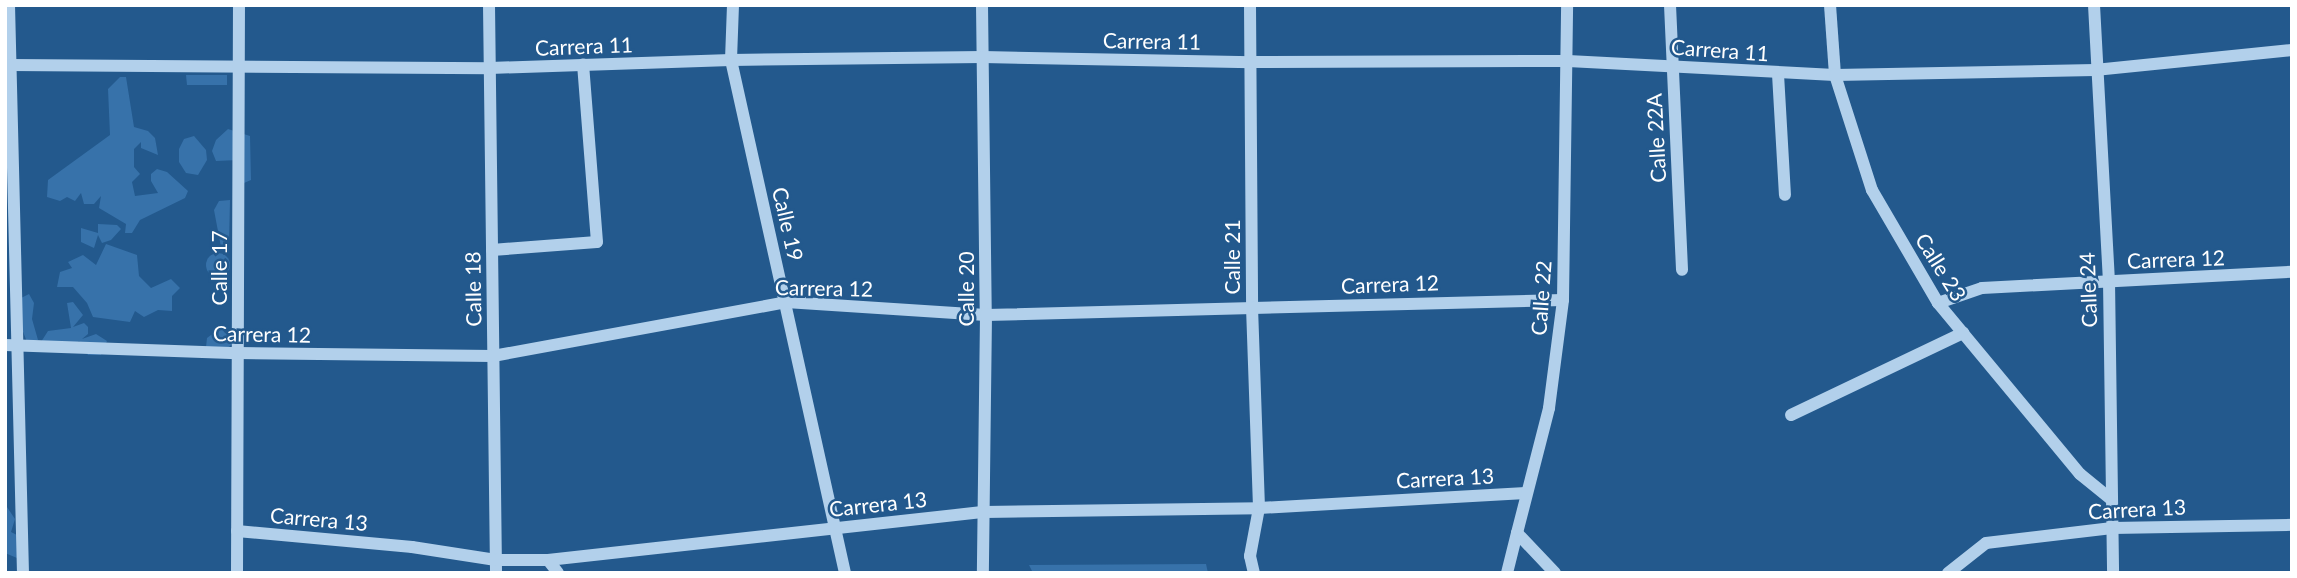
<!DOCTYPE html>
<html>
<head>
<meta charset="utf-8">
<style>
	body { margin:0 }
	#map { position:relative; width:2297px; height:578px; overflow:hidden; background:#23598d; font-family:Lato,sans-serif }
	div>[style] { position:absolute }
	[style*='--x'] { left:calc(var(--x)*1px); top:calc(var(--y)*1px); width:calc(var(--w)*1px); rotate:calc(var(--a)*1deg) }
	.green>* { inset:0; background:#3772aa }
	.round { border-radius:50% }
	.minor>* { height:12px; margin:-6px; padding:0 6px; transform-origin:6px; border-radius:6px; background:#b2d0eb }
	span { translate:-50% -50%; white-space:nowrap; text-align:center; line-height:1.15; -webkit-text-stroke:5px #23598d; paint-order:stroke }
	.street-label { font-size:21px; color:#fff }
	.frame { position:absolute; inset:0; border:7px solid #fff; pointer-events:none }
</style>
</head>
<body>
<div id="map">
	<div class="green">
		<i style="clip-path:polygon(186px 75px,227px 75px,227px 85px,187px 85px)"></i>
		<i style="clip-path:polygon(120px 77px,126px 77px,134px 127px,148px 131px,155px 138px,158px 155px,141px 148px,141px 142px,134px 149px,134px 167px,140px 174px,132px 182px,135px 196px,158px 193px,151px 181px,151px 174px,157px 169px,167px 172px,188px 191px,185px 198px,140px 220px,132px 233px,125px 233px,126px 224px,99px 208px,101px 196px,94px 204px,84px 204px,81px 193px,75px 201px,67px 197px,60px 201px,47px 197px,48px 180px,110px 135px,108px 89px)"></i>
		<i style="clip-path:polygon(228px 129px,250px 136px,251px 180px,244px 183px,238px 160px,216px 161px,212px 151px,216px 140px)"></i>
		<i style="clip-path:polygon(194px 136px,206px 150px,207px 160px,198px 175px,186px 173px,179px 162px,179px 149px,184px 139px)"></i>
		<i style="clip-path:polygon(230px 200px,229px 245px,221px 247px,214px 210px,219px 201px)"></i>
		<i style="clip-path:polygon(98px 224px,117px 225px,121px 229px,111px 240px,102px 243px,98px 235px,94px 248px,81px 242px,81px 228px,98px 233px)"></i>
		<i style="clip-path:polygon(106px 244px,137px 255px,139px 276px,151px 288px,171px 279px,180px 288px,172px 296px,172px 311px,158px 310px,144px 317px,135px 311px,130px 322px,93px 317px,87px 303px,73px 287px,57px 287px,60px 272px,72px 268px,68px 262px,83px 255px,96px 265px)"></i>
		<i class="round" style="left:206px;top:253px;width:24px;height:24px"></i>
		<i style="clip-path:polygon(29px 294px,34px 303px,32px 319px,38px 340px,27px 342px,17px 316px,15px 301px)"></i>
		<i style="clip-path:polygon(73px 302px,83px 315px,73px 327px,84px 323px,88px 327px,88px 334px,82px 339px,96px 334px,107px 341px,101px 355px,88px 355px,79px 341px,72px 349px,41px 342px,48px 331px,71px 328px,67px 303px)"></i>
		<i style="clip-path:polygon(223px 326px,224px 332px,235px 341px,226px 350px,206px 347px,207px 338px)"></i>
		<i style="clip-path:polygon(5px 504px,15px 519px,11px 532px,23px 538px,17px 558px,5px 553px)"></i>
		<i style="clip-path:polygon(1206px 564px,1208px 573px,1033px 573px,1029px 565px)"></i>
	</div>
	<div class="minor">
		<i style="--x:9;--y:5;--w:568;--a:88.59"></i>
		<i style="--x:489;--y:5;--w:568;--a:89.29"></i>
		<i style="--x:733;--y:5;--w:55;--a:92.1"></i>
		<i style="--x:731;--y:60;--w:526;--a:77.47"></i>
		<i style="--x:982;--y:5;--w:310;--a:89.3"></i>
		<i style="--x:986;--y:315;--w:258;--a:90.7"></i>
		<i style="--x:1250;--y:5;--w:302;--a:89.6"></i>
		<i style="--x:1252;--y:307;--w:201;--a:88"></i>
		<i style="--x:1259;--y:508;--w:49;--a:100.6"></i>
		<i style="--x:1250;--y:556;--w:17;--a:77"></i>
		<i style="--x:1670;--y:5;--w:265;--a:87.4"></i>
		<i style="--x:1830;--y:5;--w:70;--a:85.9"></i>
		<i style="--x:1835;--y:75;--w:121;--a:72.2"></i>
		<i style="--x:1872;--y:190;--w:131;--a:59.7"></i>
		<i style="--x:1938;--y:303;--w:222;--a:50.3"></i>
		<i style="--x:2080;--y:474;--w:41;--a:39.1"></i>
		<i style="--x:2094;--y:5;--w:276;--a:86.9"></i>
		<i style="--x:2109;--y:281;--w:292;--a:89.2"></i>
		<i style="--x:10;--y:65;--w:480;--a:0.4"></i>
		<i style="--x:490;--y:68;--w:241;--a:-1.9"></i>
		<i style="--x:731;--y:60;--w:252;--a:-0.7"></i>
		<i style="--x:983;--y:57;--w:269;--a:1.1"></i>
		<i style="--x:1252;--y:62;--w:316;--a:-0.2"></i>
		<i style="--x:1568;--y:61;--w:267;--a:3"></i>
		<i style="--x:1835;--y:75;--w:260;--a:-1.1"></i>
		<i style="--x:2095;--y:70;--w:198;--a:-5.8"></i>
		<i style="--x:1778;--y:74;--w:121;--a:86.7"></i>
		<i style="--x:492;--y:250;--w:105;--a:-4.4"></i>
		<i style="--x:597;--y:242;--w:178;--a:-94.5"></i>
		<i style="--x:1938;--y:303;--w:46;--a:-18.8"></i>
		<i style="--x:1982;--y:288;--w:310;--a:-3"></i>
		<i style="--x:5;--y:345;--w:233;--a:2"></i>
		<i style="--x:238;--y:353;--w:255;--a:0.7"></i>
		<i style="--x:493;--y:356;--w:298;--a:-10.4"></i>
		<i style="--x:786;--y:302;--w:200;--a:3.7"></i>
		<i style="--x:986;--y:315;--w:577;--a:-1.49"></i>
		<i style="--x:1791;--y:415;--w:191;--a:-25.5"></i>
		<i style="--x:237;--y:531;--w:176;--a:5.2"></i>
		<i style="--x:412;--y:547;--w:85;--a:8.8"></i>
		<i style="--x:496;--y:560;--w:52;--a:0"></i>
		<i style="--x:548;--y:560;--w:439;--a:-6.3"></i>
		<i style="--x:984;--y:512;--w:275;--a:-0.8"></i>
		<i style="--x:1259;--y:508;--w:267;--a:-3.2"></i>
		<i style="--x:548;--y:560;--w:16;--a:52"></i>
		<i style="--x:237;--y:573;--w:568;--a:-89.8"></i>
		<i style="--x:1507;--y:573;--w:41;--a:-76"></i>
		<i style="--x:1555;--y:573;--w:55;--a:-133.5"></i>
		<i style="--x:1517;--y:533;--w:129;--a:-75.6"></i>
		<i style="--x:1549;--y:408;--w:109;--a:-82.6"></i>
		<i style="--x:1563;--y:300;--w:295;--a:-89.2"></i>
		<i style="--x:1948;--y:573;--w:48;--a:-38.3"></i>
		<i style="--x:1986;--y:543;--w:127;--a:-6.8"></i>
		<i style="--x:2112;--y:528;--w:180;--a:-1"></i>
	</div>
	<div class="street-label">
		<span style="left:1152px;top:41px;rotate:1deg">Carrera 11</span>
		<span style="left:584px;top:46px;rotate:-2deg">Carrera 11</span>
		<span style="left:1720px;top:50px;rotate:4deg">Carrera 11</span>
		<span style="left:1656px;top:138px;rotate:-93deg">Calle 22A</span>
		<span style="left:788px;top:224px;rotate:77deg">Calle 19</span>
		<span style="left:1232px;top:257px;rotate:-90deg">Calle 21</span>
		<span style="left:2176px;top:259px;rotate:-2deg">Carrera 12</span>
		<span style="left:1941px;top:267px;rotate:58deg">Calle 23</span>
		<span style="left:219px;top:268px;rotate:-90deg">Calle 17</span>
		<span style="left:1390px;top:284px;rotate:-2deg">Carrera 12</span>
		<span style="left:824px;top:288px;rotate:1deg">Carrera 12</span>
		<span style="left:473px;top:289px;rotate:-91deg">Calle 18</span>
		<span style="left:966px;top:289px;rotate:-90deg">Calle 20</span>
		<span style="left:2088px;top:290px;rotate:-92deg">Calle 24</span>
		<span style="left:1541px;top:298px;rotate:-86deg">Calle 22</span>
		<span style="left:262px;top:334px;rotate:1deg">Carrera 12</span>
		<span style="left:1445px;top:478px;rotate:-3deg">Carrera 13</span>
		<span style="left:878px;top:504px;rotate:-6deg">Carrera 13</span>
		<span style="left:2137px;top:509px;rotate:-3deg">Carrera 13</span>
		<span style="left:319px;top:519px;rotate:5deg">Carrera 13</span>
	</div>
	<div class="frame"></div>
</div>
</body>
</html>
